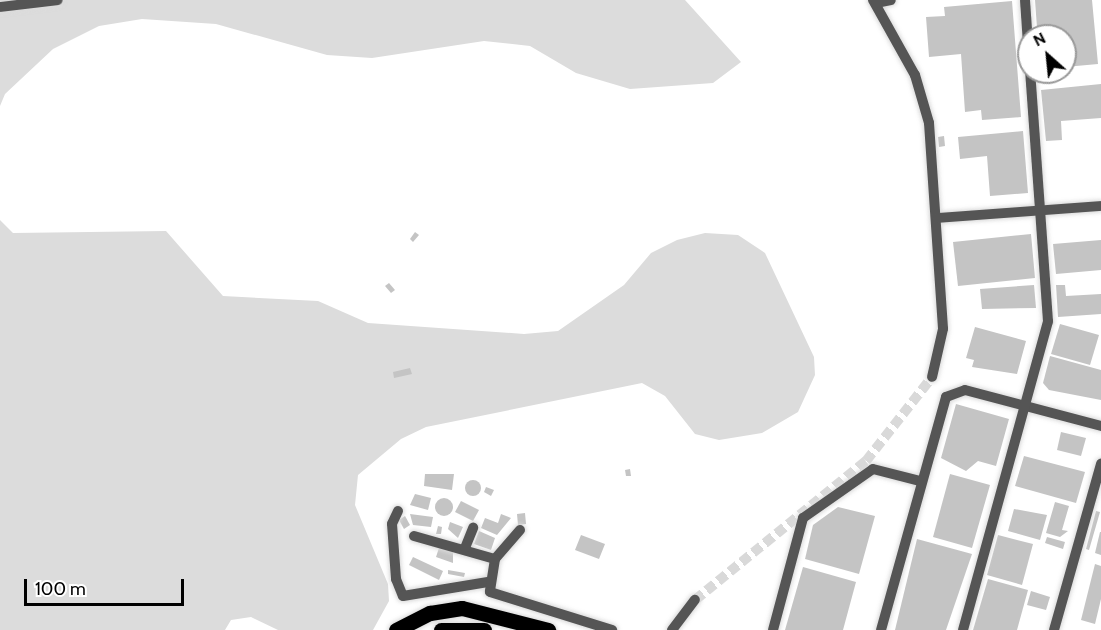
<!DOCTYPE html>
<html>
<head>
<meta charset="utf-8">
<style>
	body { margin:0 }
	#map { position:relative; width:1101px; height:630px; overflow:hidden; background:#fff; font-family:Cabin,sans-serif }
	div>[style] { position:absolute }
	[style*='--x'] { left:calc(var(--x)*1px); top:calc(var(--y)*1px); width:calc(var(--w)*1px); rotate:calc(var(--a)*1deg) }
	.green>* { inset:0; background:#dcdcdc }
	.building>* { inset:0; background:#c4c4c4 }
	.round { border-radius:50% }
	.minor-tunnel>* { height:10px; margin-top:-5px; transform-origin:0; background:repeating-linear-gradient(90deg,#d9d9d9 0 10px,transparent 0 15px) }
	.roads { filter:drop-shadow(0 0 2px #dbdbdb) drop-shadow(0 0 2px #dbdbdb) }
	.minor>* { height:10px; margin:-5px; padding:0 5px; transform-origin:5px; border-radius:5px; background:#555 }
	.highway>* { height:15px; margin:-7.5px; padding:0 7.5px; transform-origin:7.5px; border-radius:7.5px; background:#000 }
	span { translate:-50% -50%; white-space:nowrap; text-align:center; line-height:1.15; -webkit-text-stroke:6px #fff; paint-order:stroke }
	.north { position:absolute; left:1017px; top:24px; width:60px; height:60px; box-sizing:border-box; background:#fff; border:2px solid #999; border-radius:50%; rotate:333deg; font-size:16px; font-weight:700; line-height:24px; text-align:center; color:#000 }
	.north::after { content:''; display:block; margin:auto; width:21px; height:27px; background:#000; clip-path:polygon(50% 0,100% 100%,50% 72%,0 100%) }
	.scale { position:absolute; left:24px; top:579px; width:160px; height:27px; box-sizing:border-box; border:3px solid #000; border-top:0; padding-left:8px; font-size:18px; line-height:21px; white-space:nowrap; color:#000; -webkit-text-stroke:4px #fff; paint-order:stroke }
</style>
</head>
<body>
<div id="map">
	<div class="green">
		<i style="clip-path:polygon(0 0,685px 0,741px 62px,713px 83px,630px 89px,576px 73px,530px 46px,484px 41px,372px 58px,327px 55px,216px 24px,142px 19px,99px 26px,53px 49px,5px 94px,0 106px)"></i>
		<i style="clip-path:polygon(0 220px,13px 233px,166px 231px,223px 296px,318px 301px,368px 323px,524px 334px,558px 331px,624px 285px,651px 253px,677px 240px,705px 233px,738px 235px,765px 253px,814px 357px,815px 375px,798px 412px,762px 433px,719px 440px,695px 434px,665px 396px,642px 383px,426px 427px,401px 439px,358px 475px,355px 505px,388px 584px,389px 601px,373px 630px,278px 630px,251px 617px,231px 620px,225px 630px,0 630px)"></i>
	</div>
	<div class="building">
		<i style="clip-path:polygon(1035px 0,1092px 0,1098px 64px,1065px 67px,1065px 36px,1037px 36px,1037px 31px,1044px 30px,1037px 28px)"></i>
		<i style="clip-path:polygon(1012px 1px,1021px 117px,982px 120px,981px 110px,965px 112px,961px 54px,929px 57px,926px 17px,945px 16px,944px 7px)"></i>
		<i style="clip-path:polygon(1101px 84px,1101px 118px,1061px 121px,1062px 140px,1046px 141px,1041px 90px)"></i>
		<i style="clip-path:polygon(1023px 131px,1028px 193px,990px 196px,987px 156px,960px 159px,958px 137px)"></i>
		<i style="clip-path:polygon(944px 136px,945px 146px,939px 147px,938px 137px)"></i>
		<i style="clip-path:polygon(415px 232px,419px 235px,413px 242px,410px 239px)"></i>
		<i style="clip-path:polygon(1031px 234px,1035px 278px,958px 286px,953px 242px)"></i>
		<i style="clip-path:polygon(1101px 240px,1101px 270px,1056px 274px,1053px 244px)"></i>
		<i style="clip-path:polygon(389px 283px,395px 290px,391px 293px,385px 286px)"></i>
		<i style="clip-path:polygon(1034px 285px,1036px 308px,982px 309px,980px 289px)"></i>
		<i style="clip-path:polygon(1056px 285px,1065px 285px,1066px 296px,1101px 294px,1101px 314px,1058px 317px)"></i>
		<i style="clip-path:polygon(1060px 324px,1099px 335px,1090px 365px,1051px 354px)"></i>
		<i style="clip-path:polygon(975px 327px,1026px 341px,1017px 374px,972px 367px,974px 360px,966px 358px)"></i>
		<i style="clip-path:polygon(1050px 356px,1101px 370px,1101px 400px,1049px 390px,1043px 383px)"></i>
		<i style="clip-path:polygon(410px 368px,412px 374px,394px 378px,393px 372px)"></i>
		<i style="clip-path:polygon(956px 404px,1009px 419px,996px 466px,978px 461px,966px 471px,941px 458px)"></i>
		<i style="clip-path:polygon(1061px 432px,1086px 438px,1081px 456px,1057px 450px)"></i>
		<i style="clip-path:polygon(1024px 456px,1085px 472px,1076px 503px,1015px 486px)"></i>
		<i style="clip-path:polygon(630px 469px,631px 476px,626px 476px,625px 470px)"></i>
		<i style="clip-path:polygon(425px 474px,454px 474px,452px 490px,424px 486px)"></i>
		<i style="clip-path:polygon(950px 474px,990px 485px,972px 548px,933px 537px)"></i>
		<i class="round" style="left:465px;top:480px;width:16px;height:16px"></i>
		<i style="clip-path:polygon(486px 487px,494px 490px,491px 496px,484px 492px)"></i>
		<i style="clip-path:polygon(415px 494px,431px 498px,428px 510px,410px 505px)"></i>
		<i class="round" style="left:435px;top:498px;width:18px;height:18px"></i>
		<i style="clip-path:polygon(461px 501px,479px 510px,473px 521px,455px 512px)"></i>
		<i style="clip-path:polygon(1055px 502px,1069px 506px,1062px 530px,1068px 531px,1060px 537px,1046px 533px)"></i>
		<i style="clip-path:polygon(838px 507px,875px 516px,859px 574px,805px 559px,813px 525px)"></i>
		<i style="clip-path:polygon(1014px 509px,1047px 515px,1040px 540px,1008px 531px)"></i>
		<i style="clip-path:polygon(1096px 511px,1100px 512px,1089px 550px,1086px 549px)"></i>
		<i style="clip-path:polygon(525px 513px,526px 524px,518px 525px,517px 514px)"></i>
		<i style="clip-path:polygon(410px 514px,433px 517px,431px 527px,413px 525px)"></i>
		<i style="clip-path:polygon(501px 514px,511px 518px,497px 535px,481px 528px,485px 518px,498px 523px)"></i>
		<i style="clip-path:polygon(405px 516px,410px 525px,404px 529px,399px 520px)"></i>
		<i style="clip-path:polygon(450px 522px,463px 527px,458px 538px,448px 529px)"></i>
		<i style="clip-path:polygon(438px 526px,442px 527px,441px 534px,436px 534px)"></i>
		<i style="clip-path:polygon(479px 531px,495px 538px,491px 550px,474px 544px)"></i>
		<i style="clip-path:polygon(1100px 532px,1101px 532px,1101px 555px,1095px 553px)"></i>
		<i style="clip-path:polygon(581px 535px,605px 544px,599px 559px,575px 550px)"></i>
		<i style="clip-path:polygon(998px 535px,1033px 544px,1022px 585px,987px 575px)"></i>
		<i style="clip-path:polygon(1047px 537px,1065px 542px,1063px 549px,1045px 543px)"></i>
		<i style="clip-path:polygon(917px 539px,972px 554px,946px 630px,895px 630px)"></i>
		<i style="clip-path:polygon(440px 545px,453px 549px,453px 563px,436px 557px)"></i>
		<i style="clip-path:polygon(413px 557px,443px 571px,439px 580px,409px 565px)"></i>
		<i style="clip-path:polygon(1095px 564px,1101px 566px,1101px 599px,1095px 624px,1081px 620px)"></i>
		<i style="clip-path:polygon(803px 567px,856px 582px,843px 630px,785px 630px)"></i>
		<i style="clip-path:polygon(448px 570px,465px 573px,464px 577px,448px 574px)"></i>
		<i style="clip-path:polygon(988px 579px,1028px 590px,1017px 630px,973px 630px)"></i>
		<i style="clip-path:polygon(1031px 591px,1050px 597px,1046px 610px,1027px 605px)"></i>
	</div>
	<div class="minor-tunnel">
		<i style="--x:695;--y:600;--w:220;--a:-39.1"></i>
		<i style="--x:866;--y:461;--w:107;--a:-51.8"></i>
	</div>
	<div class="roads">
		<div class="minor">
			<i style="--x:873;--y:0;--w:86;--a:60.8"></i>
			<i style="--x:915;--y:75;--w:50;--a:73.7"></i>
			<i style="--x:929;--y:123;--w:206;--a:86.1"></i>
			<i style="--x:943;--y:329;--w:49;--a:102.9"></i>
			<i style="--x:1025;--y:0;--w:59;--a:86.1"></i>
			<i style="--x:876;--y:3;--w:15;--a:-11"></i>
			<i style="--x:0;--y:7;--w:58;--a:-6.9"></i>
			<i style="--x:937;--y:218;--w:164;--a:-4.2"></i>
			<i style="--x:398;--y:511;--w:14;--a:115"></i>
			<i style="--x:392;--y:524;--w:55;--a:85.8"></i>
			<i style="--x:396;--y:579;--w:18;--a:68"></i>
			<i style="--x:403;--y:596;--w:86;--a:-9.4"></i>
			<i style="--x:520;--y:530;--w:38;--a:131"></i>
			<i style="--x:495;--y:559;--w:33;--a:99"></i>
			<i style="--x:490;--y:592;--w:128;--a:17.3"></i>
			<i style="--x:414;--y:536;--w:84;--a:15.9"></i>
			<i style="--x:465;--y:548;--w:22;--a:-68"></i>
			<i style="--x:672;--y:630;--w:38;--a:-53"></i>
			<i style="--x:773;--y:630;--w:116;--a:-75"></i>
			<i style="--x:803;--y:518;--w:85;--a:-35"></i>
			<i style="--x:873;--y:469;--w:49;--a:14.3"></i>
			<i style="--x:881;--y:630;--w:242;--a:-74.4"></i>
			<i style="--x:946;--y:397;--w:20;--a:-20"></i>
			<i style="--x:965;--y:390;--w:141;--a:14.8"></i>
			<i style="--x:963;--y:630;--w:320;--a:-74.6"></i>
			<i style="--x:1048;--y:321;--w:250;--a:-94.1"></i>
			<i style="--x:1054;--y:630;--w:173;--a:-74.2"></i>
		</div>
		<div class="highway">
			<i style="--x:396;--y:630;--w:38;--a:-27"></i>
			<i style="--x:430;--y:613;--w:32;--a:-9"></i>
			<i style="--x:462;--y:608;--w:89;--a:14.3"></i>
			<i style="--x:441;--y:630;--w:43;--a:0"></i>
		</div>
	</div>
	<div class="north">N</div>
	<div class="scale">100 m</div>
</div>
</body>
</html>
